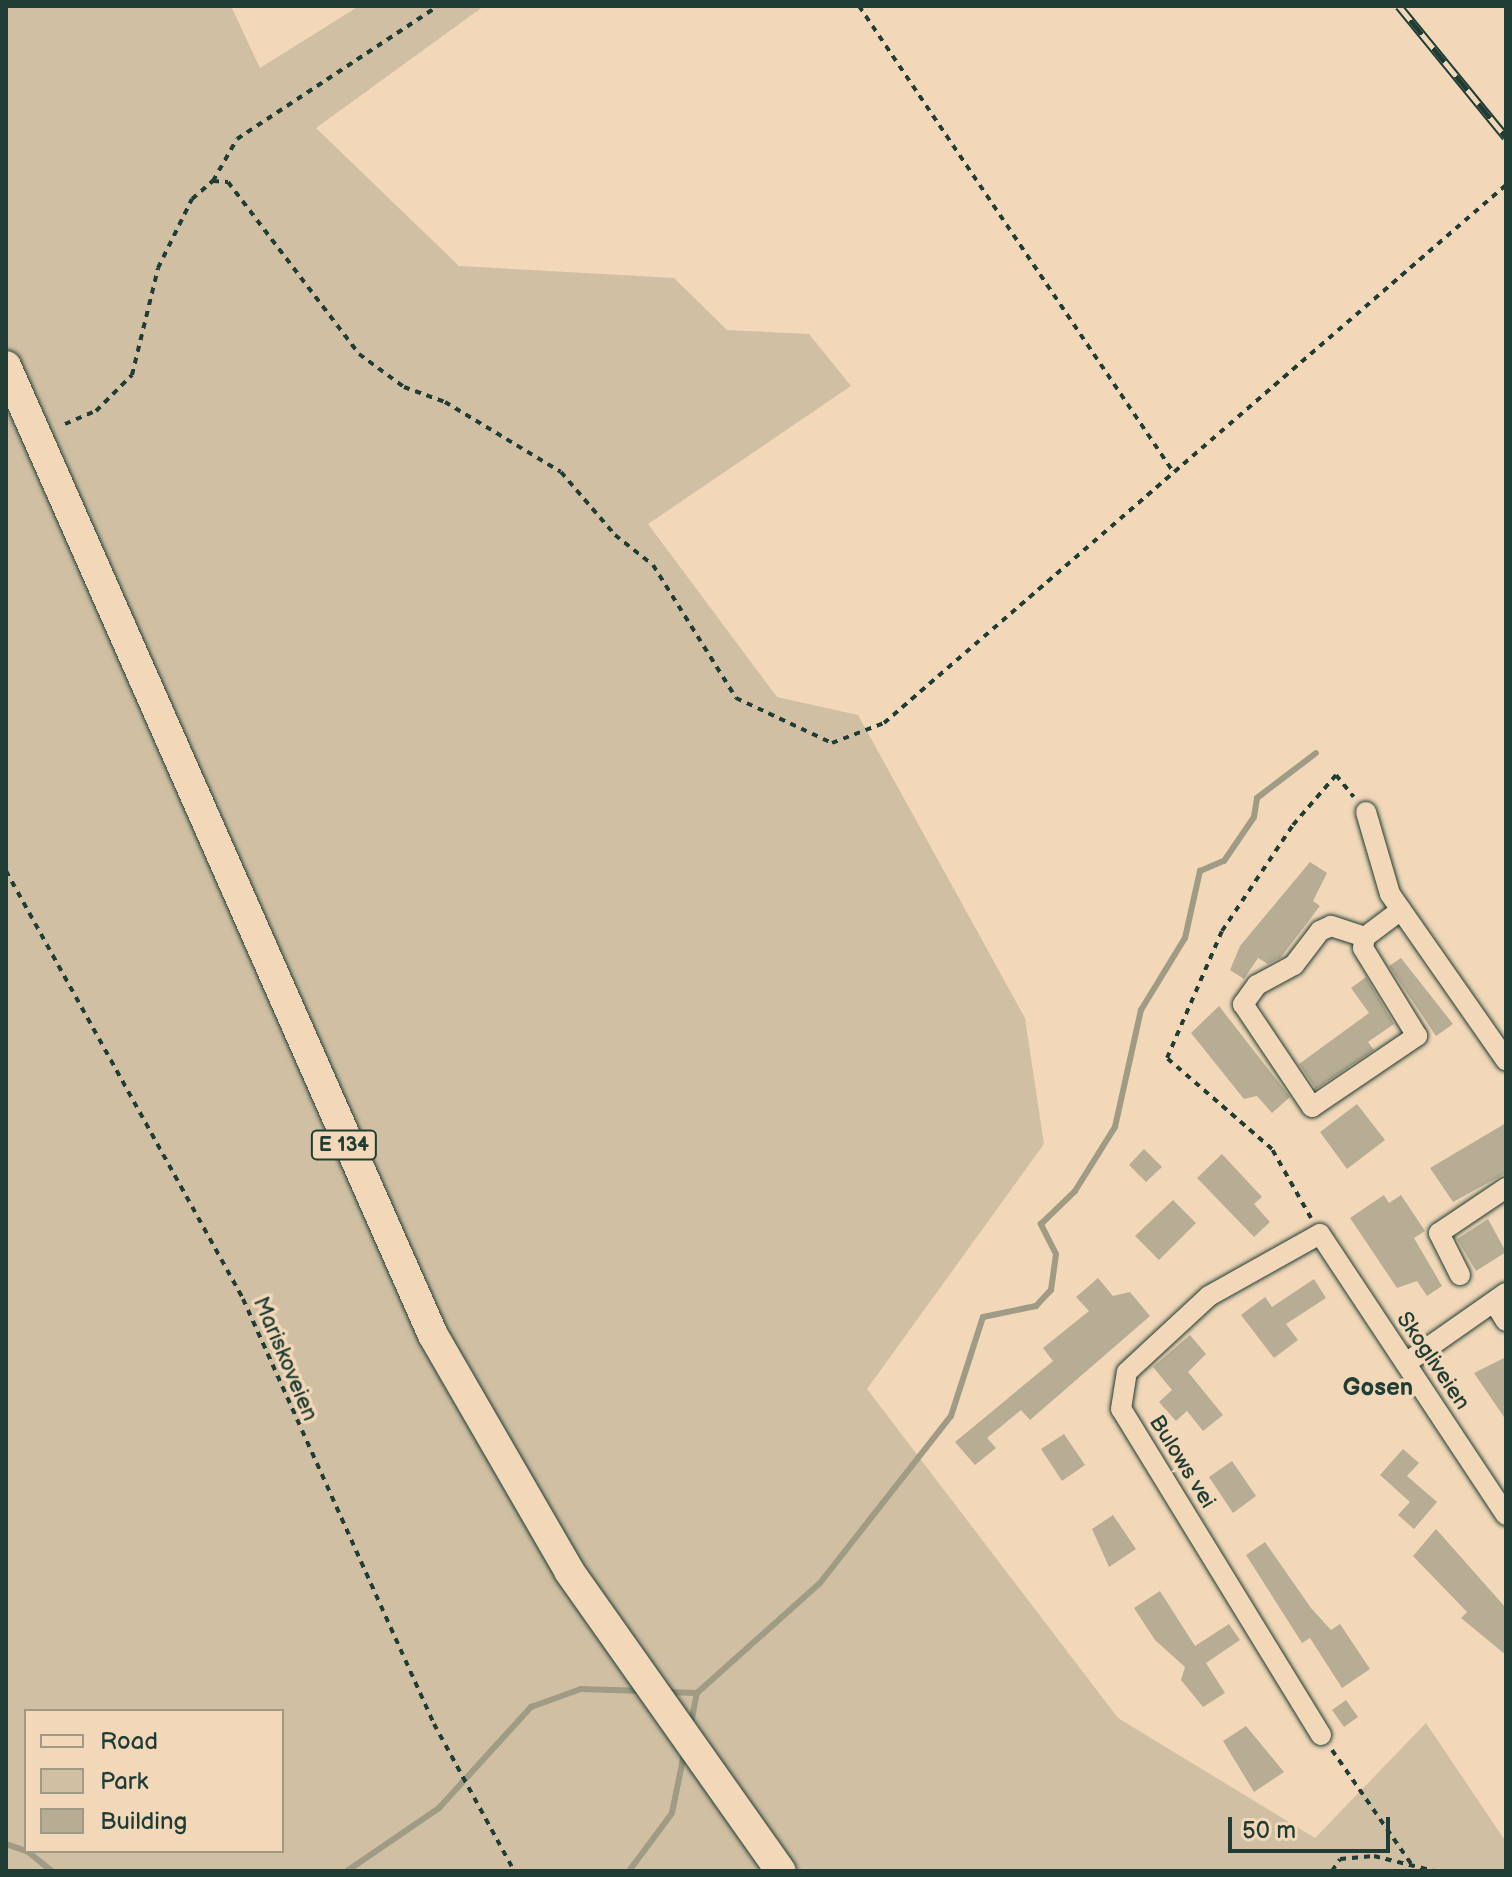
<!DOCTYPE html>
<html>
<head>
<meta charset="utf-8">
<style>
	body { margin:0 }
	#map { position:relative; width:1512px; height:1877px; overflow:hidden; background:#f2d8b9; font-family:"Balsamiq Sans",sans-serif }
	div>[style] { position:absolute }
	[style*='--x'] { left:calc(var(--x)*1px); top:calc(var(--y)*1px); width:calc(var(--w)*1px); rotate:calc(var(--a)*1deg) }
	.green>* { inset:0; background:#d0bfa3 }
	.stream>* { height:6px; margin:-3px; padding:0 3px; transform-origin:3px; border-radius:3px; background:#9f9b84 }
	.building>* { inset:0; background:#b7ad94 }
	.path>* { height:4px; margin-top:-2px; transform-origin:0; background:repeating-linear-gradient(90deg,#1f3d34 0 6px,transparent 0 12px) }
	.roads { filter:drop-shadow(0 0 2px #1f3d34) drop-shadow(0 0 2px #1f3d34) }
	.minor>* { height:20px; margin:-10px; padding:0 10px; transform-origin:10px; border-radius:10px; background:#f2d8b9 }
	.highway>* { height:30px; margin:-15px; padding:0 15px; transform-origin:15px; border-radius:15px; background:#f2d8b9 }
	.rail>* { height:9px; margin-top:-4.5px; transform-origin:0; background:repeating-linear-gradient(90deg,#f2d8b9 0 18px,#1f3d34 0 36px); box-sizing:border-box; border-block:2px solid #1f3d34 }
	span { translate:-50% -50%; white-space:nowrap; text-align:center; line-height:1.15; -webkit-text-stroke:7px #f2d8b9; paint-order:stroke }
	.shield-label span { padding:2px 6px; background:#f2d8b9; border:2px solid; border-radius:6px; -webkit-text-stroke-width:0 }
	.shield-label { font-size:20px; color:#1f3d34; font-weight:700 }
	.street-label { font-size:22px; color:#1f3d34 }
	.neighbourhood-label { font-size:24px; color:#1f3d34; font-weight:700 }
	.frame { position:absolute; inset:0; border:8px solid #1f3d34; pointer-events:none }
	.legend { position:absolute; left:24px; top:1709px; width:260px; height:144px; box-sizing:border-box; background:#f2d8b9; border:2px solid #9e9a84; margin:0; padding:10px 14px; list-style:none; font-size:24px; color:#1f3d34 }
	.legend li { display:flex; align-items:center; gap:16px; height:40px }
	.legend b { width:40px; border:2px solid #9e9a84 }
	.scale { position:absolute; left:1228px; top:1817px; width:162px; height:36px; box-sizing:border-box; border:4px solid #1f3d34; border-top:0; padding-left:10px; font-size:24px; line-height:28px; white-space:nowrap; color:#1f3d34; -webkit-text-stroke:6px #f2d8b9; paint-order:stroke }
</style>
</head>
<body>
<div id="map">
	<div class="green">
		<i style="clip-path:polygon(evenodd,6px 6px,231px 6px,260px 68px,359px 6px,484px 6px,316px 128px,459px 266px,674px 278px,727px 330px,809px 334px,851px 386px,648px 524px,777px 697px,858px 715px,1025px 1018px,1044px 1144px,867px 1389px,1118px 1718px,1315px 1838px,1426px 1723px,1506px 1842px,1506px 1871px,6px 1871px,6px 6px,26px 1711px,282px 1711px,282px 1851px,26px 1851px,26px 1711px)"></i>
	</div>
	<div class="stream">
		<i style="--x:667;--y:1692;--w:30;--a:2"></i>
		<i style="--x:697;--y:1693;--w:165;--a:-41.8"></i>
		<i style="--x:820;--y:1583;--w:212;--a:-51.9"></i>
		<i style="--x:951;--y:1416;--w:104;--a:-72.1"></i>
		<i style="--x:983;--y:1317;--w:54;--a:-11.7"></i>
		<i style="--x:1036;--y:1306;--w:22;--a:-47"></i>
		<i style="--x:1051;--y:1290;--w:36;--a:-82"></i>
		<i style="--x:1056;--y:1254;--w:34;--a:-117"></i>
		<i style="--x:1041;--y:1224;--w:47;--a:-44.1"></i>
		<i style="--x:1075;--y:1191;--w:75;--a:-58"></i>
		<i style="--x:1115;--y:1127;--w:120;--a:-77.5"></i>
		<i style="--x:1141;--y:1010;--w:84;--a:-58.6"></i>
		<i style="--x:1185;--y:938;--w:69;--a:-77.4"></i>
		<i style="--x:1200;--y:871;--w:26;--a:-23"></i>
		<i style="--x:1224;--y:861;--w:53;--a:-55.7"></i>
		<i style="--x:1254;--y:817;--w:19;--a:-81"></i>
		<i style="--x:1257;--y:798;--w:74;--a:-37.3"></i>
		<i style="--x:691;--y:1723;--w:31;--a:-79"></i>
		<i style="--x:6;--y:1844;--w:21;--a:19"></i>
		<i style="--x:27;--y:1851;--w:32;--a:39"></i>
		<i style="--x:347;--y:1871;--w:112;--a:-34.4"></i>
		<i style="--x:439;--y:1808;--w:137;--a:-47.7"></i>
		<i style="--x:531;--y:1707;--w:53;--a:-19.8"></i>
		<i style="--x:581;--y:1689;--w:62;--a:1.8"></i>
		<i style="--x:629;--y:1871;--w:72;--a:-53.4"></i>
		<i style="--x:672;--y:1813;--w:60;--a:-78.5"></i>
	</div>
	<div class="building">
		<i style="clip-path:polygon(1310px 862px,1327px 873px,1313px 901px,1320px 906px,1281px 957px,1268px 964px,1258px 958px,1244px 979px,1230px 970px,1240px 946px)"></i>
		<i style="clip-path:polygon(1401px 958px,1453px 1024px,1436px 1036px,1389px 966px)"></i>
		<i style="clip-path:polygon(1366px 977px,1394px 1024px,1368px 1042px,1374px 1050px,1316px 1089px,1299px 1064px,1369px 1013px,1351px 988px)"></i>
		<i style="clip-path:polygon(1219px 1006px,1290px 1097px,1272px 1113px,1257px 1096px,1244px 1099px,1191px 1033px)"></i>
		<i style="clip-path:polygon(1357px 1104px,1385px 1140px,1347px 1169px,1320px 1132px)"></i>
		<i style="clip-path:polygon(1506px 1123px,1506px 1173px,1453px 1202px,1430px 1168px)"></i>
		<i style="clip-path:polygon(1144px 1149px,1162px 1167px,1146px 1182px,1129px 1165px)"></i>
		<i style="clip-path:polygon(1222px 1154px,1262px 1197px,1254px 1204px,1270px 1222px,1254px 1237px,1197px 1178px)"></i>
		<i style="clip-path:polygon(1384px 1195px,1389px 1203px,1401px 1195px,1425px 1231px,1414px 1238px,1442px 1286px,1427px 1296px,1417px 1281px,1397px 1288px,1350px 1218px)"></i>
		<i style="clip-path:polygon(1173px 1200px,1196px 1223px,1159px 1260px,1135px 1236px)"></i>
		<i style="clip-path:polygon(1488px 1219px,1506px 1252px,1476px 1271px,1457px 1239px)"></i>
		<i style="clip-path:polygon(1098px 1278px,1113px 1296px,1130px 1292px,1150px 1316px,1030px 1420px,1021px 1410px,987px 1438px,996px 1448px,975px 1465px,955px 1442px,1053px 1361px,1043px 1348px,1089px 1311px,1076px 1297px)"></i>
		<i style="clip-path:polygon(1314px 1279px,1326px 1298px,1286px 1324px,1298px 1340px,1274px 1358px,1241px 1315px,1265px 1297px,1272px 1307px)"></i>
		<i style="clip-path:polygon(1190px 1335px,1206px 1354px,1188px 1372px,1223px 1415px,1203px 1431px,1187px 1411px,1176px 1421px,1159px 1402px,1172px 1390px,1153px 1367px)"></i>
		<i style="clip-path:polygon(1506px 1357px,1506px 1420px,1474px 1373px)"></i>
		<i style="clip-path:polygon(1064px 1434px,1085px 1465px,1062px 1481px,1041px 1449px)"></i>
		<i style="clip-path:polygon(1403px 1449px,1419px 1463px,1407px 1476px,1437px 1502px,1414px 1529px,1398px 1515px,1410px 1502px,1380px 1475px)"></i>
		<i style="clip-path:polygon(1232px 1461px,1256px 1496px,1233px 1513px,1209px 1477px)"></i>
		<i style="clip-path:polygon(1113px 1515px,1136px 1549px,1109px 1567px,1092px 1529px)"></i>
		<i style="clip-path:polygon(1436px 1529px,1506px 1608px,1506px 1655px,1461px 1618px,1467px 1612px,1413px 1556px)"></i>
		<i style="clip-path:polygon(1265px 1542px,1311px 1608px,1331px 1630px,1340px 1624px,1370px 1669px,1342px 1688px,1310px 1638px,1302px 1643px,1246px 1555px)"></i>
		<i style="clip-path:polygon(1160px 1591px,1195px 1646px,1229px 1624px,1240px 1640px,1206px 1663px,1225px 1693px,1203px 1707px,1181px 1680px,1185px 1667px,1155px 1640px,1134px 1608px)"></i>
		<i style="clip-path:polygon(1346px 1700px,1358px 1717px,1344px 1727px,1332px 1710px)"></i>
		<i style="clip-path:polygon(1246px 1726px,1284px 1772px,1254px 1792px,1223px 1741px)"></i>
	</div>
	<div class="path">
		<i style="--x:859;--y:6;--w:563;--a:56"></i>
		<i style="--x:213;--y:181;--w:48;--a:-60.3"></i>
		<i style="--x:237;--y:139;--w:241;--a:-33.5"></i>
		<i style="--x:65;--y:424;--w:34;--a:-23"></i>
		<i style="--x:96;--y:411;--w:51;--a:-45"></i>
		<i style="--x:132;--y:375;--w:110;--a:-76.3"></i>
		<i style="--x:158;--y:268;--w:77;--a:-63.8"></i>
		<i style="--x:192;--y:199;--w:28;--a:-41"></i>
		<i style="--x:213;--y:181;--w:15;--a:4"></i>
		<i style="--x:228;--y:182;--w:216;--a:52.7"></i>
		<i style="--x:359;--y:354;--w:56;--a:36.3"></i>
		<i style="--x:404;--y:387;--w:44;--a:20.1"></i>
		<i style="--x:445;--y:402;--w:135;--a:31.1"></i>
		<i style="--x:561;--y:472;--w:83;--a:49.4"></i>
		<i style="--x:615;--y:535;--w:48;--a:38.3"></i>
		<i style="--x:653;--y:565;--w:157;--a:58"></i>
		<i style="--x:736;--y:698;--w:106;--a:25.1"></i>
		<i style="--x:832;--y:743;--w:56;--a:-21"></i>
		<i style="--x:884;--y:723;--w:822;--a:-40.86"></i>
		<i style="--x:6;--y:871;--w:489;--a:61"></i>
		<i style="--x:243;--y:1299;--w:466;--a:65.8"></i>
		<i style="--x:434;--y:1724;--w:167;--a:61.4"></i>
		<i style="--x:1311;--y:1218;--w:79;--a:-119.5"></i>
		<i style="--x:1272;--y:1149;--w:139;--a:-139.1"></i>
		<i style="--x:1167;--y:1058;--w:138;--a:-66.6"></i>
		<i style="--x:1222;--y:931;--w:128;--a:-56.2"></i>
		<i style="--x:1293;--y:825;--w:66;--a:-49.3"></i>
		<i style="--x:1336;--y:775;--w:28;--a:51"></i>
		<i style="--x:1332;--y:1750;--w:140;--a:55.2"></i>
		<i style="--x:1332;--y:1871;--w:14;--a:-56"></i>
		<i style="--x:1340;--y:1859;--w:34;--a:-5"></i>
		<i style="--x:1374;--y:1856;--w:62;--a:14"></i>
	</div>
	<div class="roads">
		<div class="minor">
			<i style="--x:1366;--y:812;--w:85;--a:73.7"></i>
			<i style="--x:1390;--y:894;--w:203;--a:55.1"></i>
			<i style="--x:1365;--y:937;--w:36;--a:-162"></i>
			<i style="--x:1331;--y:926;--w:12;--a:156"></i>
			<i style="--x:1320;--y:931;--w:43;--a:127.4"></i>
			<i style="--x:1294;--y:965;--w:42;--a:151.6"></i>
			<i style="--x:1257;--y:985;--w:24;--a:126"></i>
			<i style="--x:1243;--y:1004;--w:124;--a:56.2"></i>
			<i style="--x:1312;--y:1107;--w:127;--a:-34.1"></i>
			<i style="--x:1417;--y:1036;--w:103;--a:-121.5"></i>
			<i style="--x:1363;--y:948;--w:11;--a:-80"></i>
			<i style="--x:1365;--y:937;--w:45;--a:-36.9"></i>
			<i style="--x:1460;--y:1275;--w:47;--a:-116.6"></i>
			<i style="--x:1439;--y:1233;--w:81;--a:-33.9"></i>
			<i style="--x:1494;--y:1302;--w:22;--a:58"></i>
			<i style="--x:1406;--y:1363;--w:122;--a:-35"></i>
			<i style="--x:1321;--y:1735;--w:382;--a:-121.5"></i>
			<i style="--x:1121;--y:1409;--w:37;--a:-81"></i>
			<i style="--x:1127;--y:1372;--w:112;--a:-42.8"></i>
			<i style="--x:1209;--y:1296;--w:127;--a:-29.2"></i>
			<i style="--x:1320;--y:1234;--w:337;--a:56.5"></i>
		</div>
		<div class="highway">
			<i style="--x:6;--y:366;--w:1059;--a:66.22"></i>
			<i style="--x:433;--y:1335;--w:272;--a:60"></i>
			<i style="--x:569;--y:1571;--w:367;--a:54.8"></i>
		</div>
	</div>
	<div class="rail">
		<i style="--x:1399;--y:6;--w:169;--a:50.8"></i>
	</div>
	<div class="shield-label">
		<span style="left:344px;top:1145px">E 134</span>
	</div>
	<div class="street-label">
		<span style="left:285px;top:1359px;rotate:67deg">Mariskoveien</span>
		<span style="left:1433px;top:1361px;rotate:56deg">Skogliveien</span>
		<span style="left:1182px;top:1462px;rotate:58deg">Bulows vei</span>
	</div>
	<div class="neighbourhood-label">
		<span style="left:1378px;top:1388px">Gosen</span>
	</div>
	<div class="frame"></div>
	<ul class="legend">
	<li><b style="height:10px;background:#f2d8b9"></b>Road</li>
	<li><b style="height:22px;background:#d0bfa3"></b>Park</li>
	<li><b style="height:22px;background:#b7ad94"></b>Building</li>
	</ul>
	<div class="scale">50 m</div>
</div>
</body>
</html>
